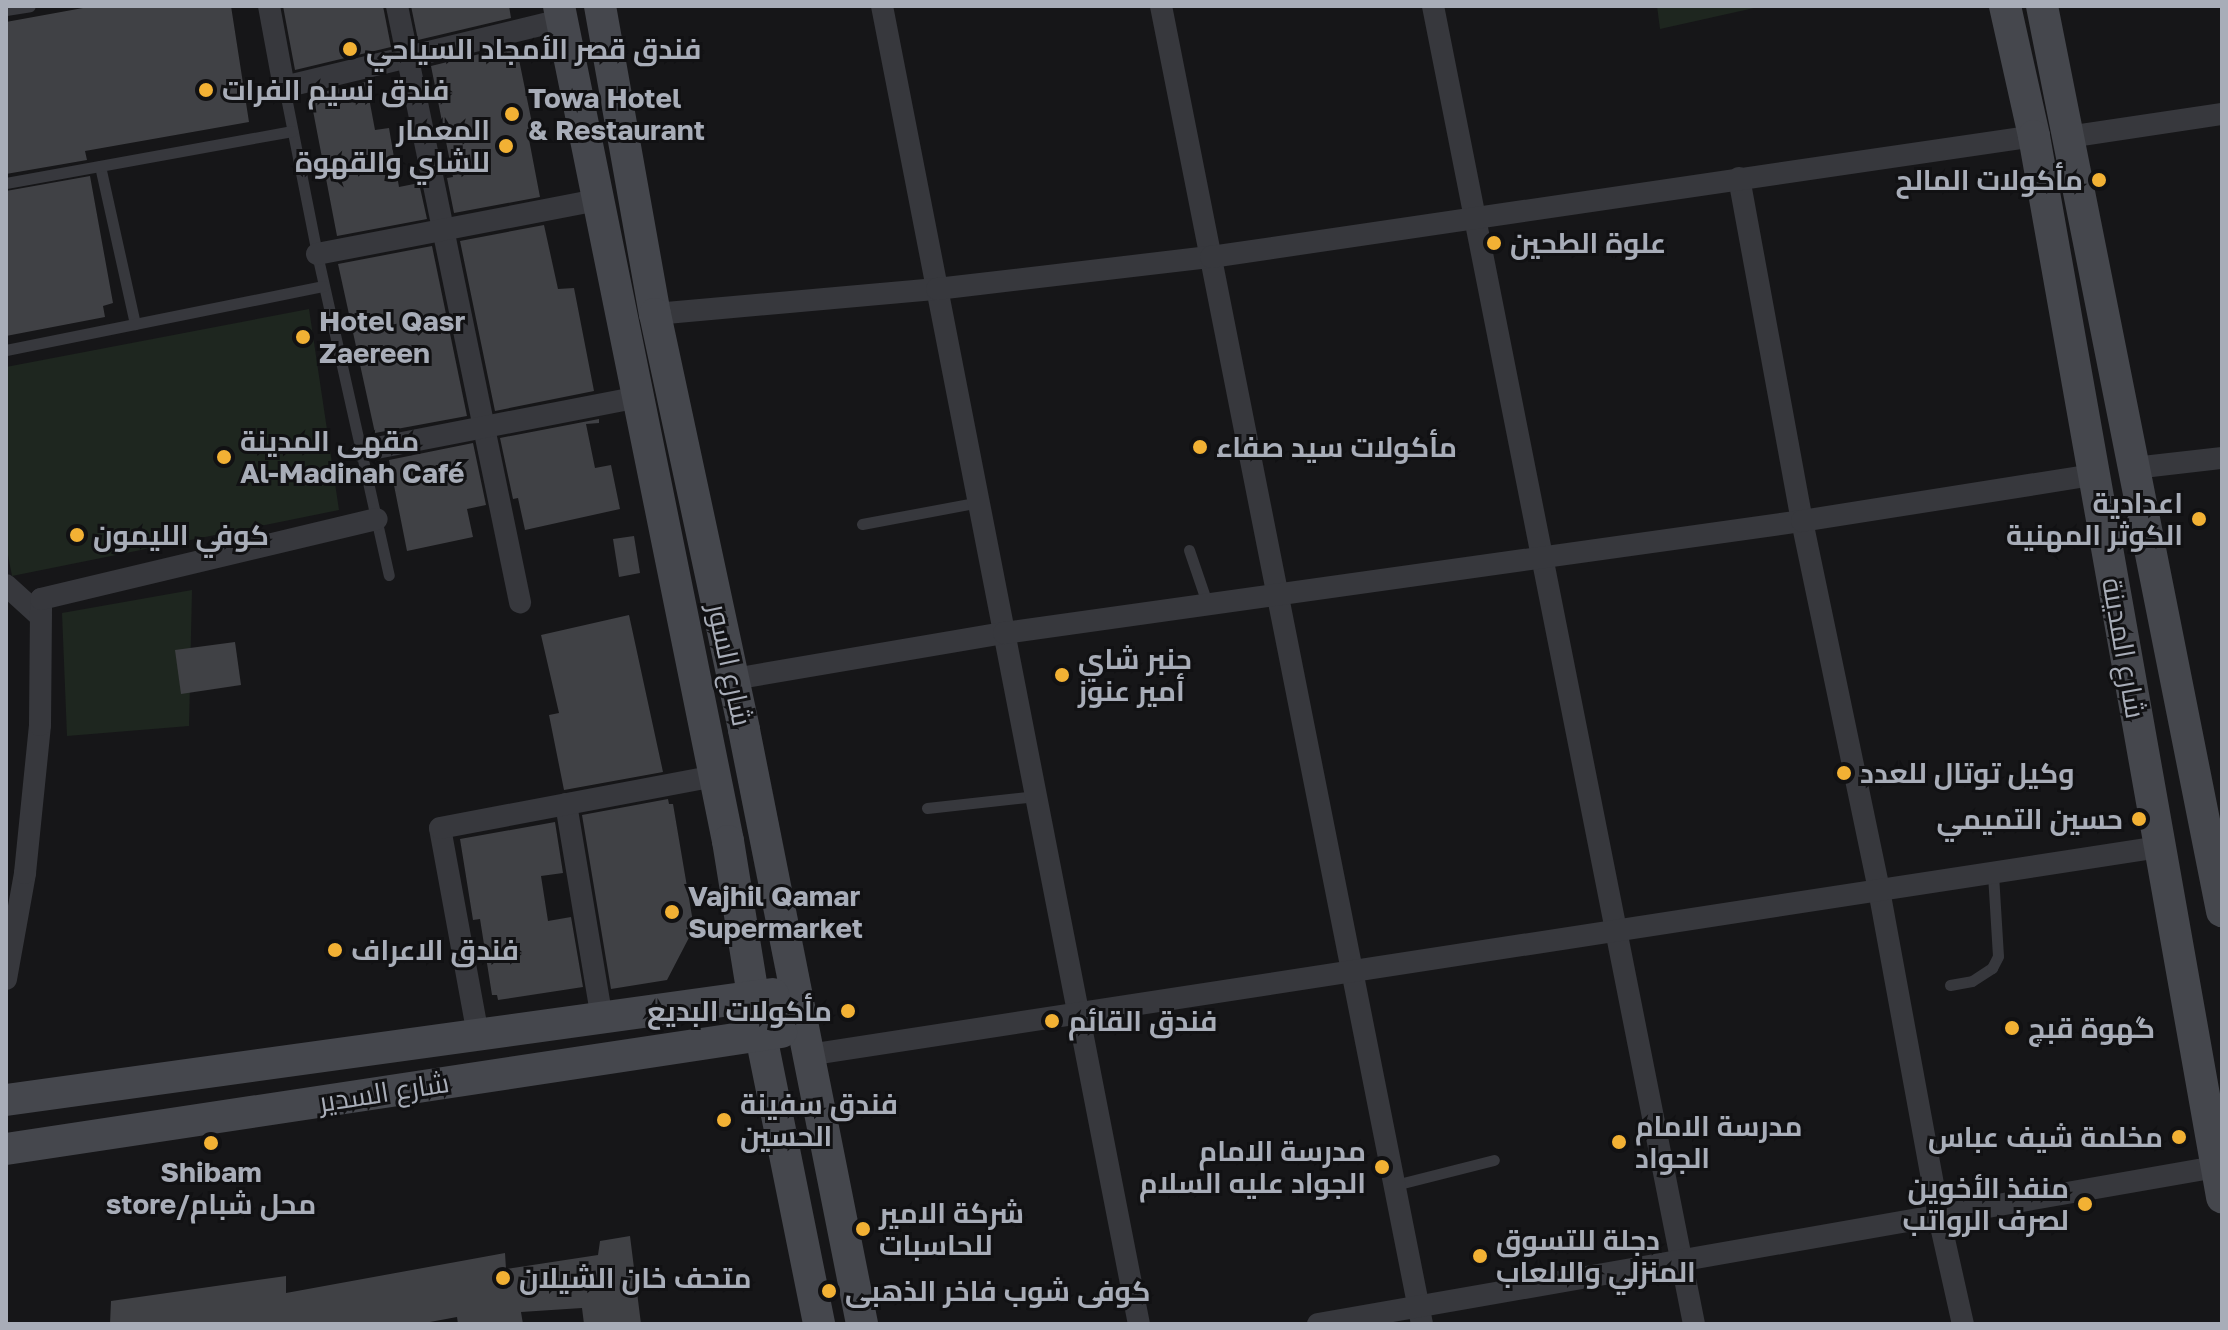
<!DOCTYPE html>
<html>
<head>
<meta charset="utf-8">
<style>
	body { margin:0 }
	#map { position:relative; width:2228px; height:1330px; overflow:hidden; background:#161618; font-family:"Golos Text",Cairo,sans-serif }
	div>[style] { position:absolute }
	[style*='--x'] { left:calc(var(--x)*1px); top:calc(var(--y)*1px); width:calc(var(--w)*1px); rotate:calc(var(--a)*1deg) }
	.green>* { inset:0; background:#1e261f }
	.building>* { inset:0; background:#404145 }
	.lane>* { height:11px; margin:-5.5px; padding:0 5.5px; transform-origin:5.5px; border-radius:5.5px; background:#37383d }
	.street>* { height:22px; margin:-11px; padding:0 11px; transform-origin:11px; border-radius:11px; background:#37383d }
	.secondary>* { height:32px; margin:-16px; padding:0 16px; transform-origin:16px; border-radius:16px; background:#45474d }
	.dots>* { width:22px; height:22px; translate:-50% -50%; box-sizing:border-box; border:4px solid #111113; border-radius:50% }
	span { translate:-50% -50%; white-space:nowrap; text-align:center; line-height:1.15; -webkit-text-stroke:6px #111113; paint-order:stroke }
	.poi-label { font-size:28px; color:#a8adb8; font-weight:700 }
	.left { translate:0 -50%; text-align:left }
	.right { translate:-100% -50%; text-align:right }
	.street-label { font-size:28px; color:#a8adb8 }
	.frame { position:absolute; inset:0; border:8px solid #a8adb8; pointer-events:none }
</style>
</head>
<body>
<div id="map">
	<div class="green">
		<i style="clip-path:polygon(1657px 6px,1763px 6px,1660px 29px)"></i>
		<i style="clip-path:polygon(309px 309px,339px 510px,12px 576px,6px 545px,6px 367px)"></i>
		<i style="clip-path:polygon(192px 590px,189px 726px,67px 736px,62px 613px)"></i>
	</div>
	<div class="building">
		<i style="clip-path:polygon(94px 6px,231px 6px,249px 122px,85px 151px,87px 160px,6px 174px,6px 22px)"></i>
		<i style="clip-path:polygon(283px 6px,383px 6px,391px 47px,295px 70px)"></i>
		<i style="clip-path:polygon(411px 6px,509px 6px,511px 18px,418px 40px)"></i>
		<i style="clip-path:polygon(516px 45px,533px 128px,527px 129px,540px 197px,454px 213px,447px 178px,453px 177px,431px 66px)"></i>
		<i style="clip-path:polygon(366px 82px,375px 130px,389px 128px,399px 187px,419px 183px,427px 219px,337px 236px,310px 95px)"></i>
		<i style="clip-path:polygon(90px 176px,113px 303px,103px 306px,105px 317px,6px 336px,6px 191px)"></i>
		<i style="clip-path:polygon(544px 225px,558px 289px,574px 288px,594px 391px,495px 411px,460px 241px)"></i>
		<i style="clip-path:polygon(432px 246px,467px 416px,375px 433px,338px 264px)"></i>
		<i style="clip-path:polygon(599px 419px,599px 423px,586px 424px,595px 468px,611px 465px,620px 509px,525px 530px,518px 498px,513px 499px,500px 438px)"></i>
		<i style="clip-path:polygon(473px 443px,486px 505px,467px 509px,473px 537px,407px 551px,389px 460px)"></i>
		<i style="clip-path:polygon(634px 536px,640px 573px,619px 577px,613px 539px)"></i>
		<i style="clip-path:polygon(629px 615px,663px 772px,564px 790px,549px 715px,559px 713px,541px 635px)"></i>
		<i style="clip-path:polygon(235px 642px,241px 685px,181px 694px,175px 650px)"></i>
		<i style="clip-path:polygon(668px 799px,669px 804px,673px 804px,694px 928px,667px 980px,611px 989px,582px 815px)"></i>
		<i style="clip-path:polygon(555px 822px,563px 873px,541px 876px,548px 921px,571px 917px,583px 987px,498px 1000px,497px 995px,492px 995px,480px 919px,473px 920px,460px 839px)"></i>
		<i style="clip-path:polygon(630px 1236px,641px 1324px,584px 1324px,582px 1308px,521px 1312px,523px 1324px,458px 1324px,457px 1317px,419px 1324px,110px 1324px,111px 1301px,286px 1276px,286px 1293px,505px 1253px,506px 1269px,598px 1255px,600px 1241px)"></i>
	</div>
	<div class="lane">
		<i style="--x:6;--y:10;--w:24;--a:-9"></i>
		<i style="--x:284;--y:87;--w:170;--a:78.8"></i>
		<i style="--x:317;--y:254;--w:329;--a:77.4"></i>
		<i style="--x:100;--y:166;--w:162;--a:77.5"></i>
		<i style="--x:6;--y:183;--w:291;--a:-10.3"></i>
		<i style="--x:6;--y:350;--w:324;--a:-11.4"></i>
		<i style="--x:862;--y:524;--w:119;--a:-10.6"></i>
		<i style="--x:1189;--y:550;--w:56;--a:71.2"></i>
		<i style="--x:927;--y:808;--w:110;--a:-6.3"></i>
		<i style="--x:1950;--y:985;--w:22;--a:-10"></i>
		<i style="--x:1972;--y:981;--w:24;--a:-33"></i>
		<i style="--x:1992;--y:968;--w:13;--a:-63"></i>
		<i style="--x:1998;--y:956;--w:82;--a:-93.5"></i>
		<i style="--x:1395;--y:1185;--w:102;--a:-14.2"></i>
	</div>
	<div class="street">
		<i style="--x:269;--y:6;--w:82;--a:79.5"></i>
		<i style="--x:284;--y:87;--w:286;--a:-13.6"></i>
		<i style="--x:397;--y:6;--w:609;--a:78.34"></i>
		<i style="--x:882;--y:6;--w:1343;--a:78.97"></i>
		<i style="--x:1161;--y:6;--w:1344;--a:78.8"></i>
		<i style="--x:1433;--y:6;--w:1344;--a:78.8"></i>
		<i style="--x:2068;--y:137;--w:156;--a:-8.5"></i>
		<i style="--x:1739;--y:178;--w:349;--a:79.6"></i>
		<i style="--x:1802;--y:521;--w:377;--a:78.2"></i>
		<i style="--x:1879;--y:890;--w:332;--a:79.6"></i>
		<i style="--x:1939;--y:1217;--w:110;--a:77.4"></i>
		<i style="--x:317;--y:254;--w:286;--a:-10.9"></i>
		<i style="--x:655;--y:314;--w:283;--a:-5.1"></i>
		<i style="--x:937;--y:289;--w:276;--a:-6.7"></i>
		<i style="--x:1211;--y:257;--w:832;--a:-8.36"></i>
		<i style="--x:361;--y:451;--w:282;--a:-11"></i>
		<i style="--x:2134;--y:468;--w:89;--a:-6.5"></i>
		<i style="--x:6;--y:585;--w:47;--a:42.4"></i>
		<i style="--x:734;--y:679;--w:274;--a:-9.7"></i>
		<i style="--x:1004;--y:633;--w:806;--a:-7.99"></i>
		<i style="--x:1802;--y:521;--w:294;--a:-9"></i>
		<i style="--x:566;--y:804;--w:217;--a:80.5"></i>
		<i style="--x:6;--y:979;--w:108;--a:-79.8"></i>
		<i style="--x:25;--y:873;--w:149;--a:-84.2"></i>
		<i style="--x:40;--y:725;--w:126;--a:-89.5"></i>
		<i style="--x:41;--y:599;--w:345;--a:-13.4"></i>
		<i style="--x:478;--y:1035;--w:210;--a:-100.4"></i>
		<i style="--x:440;--y:828;--w:280;--a:-10.7"></i>
		<i style="--x:808;--y:1055;--w:1368;--a:-8.75"></i>
		<i style="--x:1318;--y:1324;--w:912;--a:-9.92"></i>
	</div>
	<div class="secondary">
		<i style="--x:559;--y:6;--w:852;--a:78.56"></i>
		<i style="--x:728;--y:841;--w:157;--a:80.8"></i>
		<i style="--x:753;--y:996;--w:335;--a:78.6"></i>
		<i style="--x:600;--y:6;--w:313;--a:79.9"></i>
		<i style="--x:655;--y:314;--w:425;--a:77.9"></i>
		<i style="--x:744;--y:730;--w:606;--a:78.76"></i>
		<i style="--x:2005;--y:6;--w:133;--a:77.4"></i>
		<i style="--x:2034;--y:136;--w:1078;--a:79.95"></i>
		<i style="--x:2042;--y:6;--w:923;--a:78.75"></i>
		<i style="--x:6;--y:1100;--w:774;--a:-7.87"></i>
		<i style="--x:6;--y:1149;--w:784;--a:-8.58"></i>
	</div>
	<div class="dots">
		<i style="left:350px;top:49px;background:#f2b134"></i>
		<i style="left:206px;top:90px;background:#f2b134"></i>
		<i style="left:512px;top:114px;background:#f2b134"></i>
		<i style="left:506px;top:146px;background:#f2b134"></i>
		<i style="left:2099px;top:180px;background:#f2b134"></i>
		<i style="left:1494px;top:243px;background:#f2b134"></i>
		<i style="left:303px;top:337px;background:#f2b134"></i>
		<i style="left:1200px;top:447px;background:#f2b134"></i>
		<i style="left:224px;top:457px;background:#f2b134"></i>
		<i style="left:2199px;top:519px;background:#f2b134"></i>
		<i style="left:77px;top:535px;background:#f2b134"></i>
		<i style="left:1062px;top:675px;background:#f2b134"></i>
		<i style="left:1844px;top:773px;background:#f2b134"></i>
		<i style="left:2139px;top:819px;background:#f2b134"></i>
		<i style="left:672px;top:912px;background:#f2b134"></i>
		<i style="left:335px;top:950px;background:#f2b134"></i>
		<i style="left:848px;top:1011px;background:#f2b134"></i>
		<i style="left:1052px;top:1021px;background:#f2b134"></i>
		<i style="left:2012px;top:1028px;background:#f2b134"></i>
		<i style="left:724px;top:1120px;background:#f2b134"></i>
		<i style="left:2179px;top:1137px;background:#f2b134"></i>
		<i style="left:1619px;top:1142px;background:#f2b134"></i>
		<i style="left:211px;top:1143px;background:#f2b134"></i>
		<i style="left:1382px;top:1167px;background:#f2b134"></i>
		<i style="left:2085px;top:1204px;background:#f2b134"></i>
		<i style="left:863px;top:1229px;background:#f2b134"></i>
		<i style="left:1480px;top:1256px;background:#f2b134"></i>
		<i style="left:503px;top:1278px;background:#f2b134"></i>
		<i style="left:829px;top:1291px;background:#f2b134"></i>
	</div>
	<div class="poi-label">
		<span class="left" style="left:366px;top:49px">فندق قصر الأمجاد السياحي</span>
		<span class="left" style="left:222px;top:90px">فندق نسيم الفرات</span>
		<span class="left" style="left:528px;top:114px">Towa Hotel<br>&amp; Restaurant</span>
		<span class="right" style="left:490px;top:146px">المعمار<br>للشاي والقهوة</span>
		<span class="right" style="left:2083px;top:180px">مأكولات المالح</span>
		<span class="left" style="left:1510px;top:243px">علوة الطحين</span>
		<span class="left" style="left:319px;top:337px">Hotel Qasr<br>Zaereen</span>
		<span class="left" style="left:240px;top:457px">مقهى المدينة<br>Al-Madinah Café</span>
		<span class="left" style="left:1216px;top:447px">مأكولات سيد صفاء</span>
		<span class="right" style="left:2183px;top:519px">اعدادية<br>الكوثر المهنية</span>
		<span class="left" style="left:93px;top:535px">كوفي الليمون</span>
		<span class="left" style="left:1078px;top:675px">جنبر شاي<br>أمير عنوز</span>
		<span class="left" style="left:1860px;top:773px">وكيل توتال للعدد</span>
		<span class="right" style="left:2123px;top:819px">حسين التميمي</span>
		<span class="left" style="left:688px;top:912px">Vajhil Qamar<br>Supermarket</span>
		<span class="left" style="left:351px;top:950px">فندق الاعراف</span>
		<span class="right" style="left:832px;top:1011px">مأكولات البديع</span>
		<span class="left" style="left:1068px;top:1021px">فندق القائم</span>
		<span class="left" style="left:2028px;top:1028px">گهوة قبچ</span>
		<span class="left" style="left:740px;top:1120px">فندق سفينة<br>الحسين</span>
		<span class="left" style="left:1635px;top:1142px">مدرسة الامام<br>الجواد</span>
		<span class="right" style="left:2163px;top:1137px">مخلمة شيف عباس</span>
		<span class="right" style="left:1366px;top:1167px">مدرسة الامام<br>الجواد عليه السلام</span>
		<span style="left:211px;top:1188px">Shibam<br>store/محل شبام</span>
		<span class="right" style="left:2069px;top:1204px">منفذ الأخوين<br>لصرف الرواتب</span>
		<span class="left" style="left:879px;top:1229px">شركة الامير<br>للحاسبات</span>
		<span class="left" style="left:1496px;top:1256px">دجلة للتسوق<br>المنزلي والالعاب</span>
		<span class="left" style="left:519px;top:1278px">متحف خان الشيلان</span>
		<span class="left" style="left:845px;top:1291px">کوفی شوب فاخر الذهبی</span>
	</div>
	<div class="street-label">
		<span style="left:2124px;top:648px;rotate:80deg">شارع المدينة</span>
		<span style="left:730px;top:665px;rotate:78deg">شارع السور</span>
		<span style="left:384px;top:1092px;rotate:-9deg">شارع السدير</span>
	</div>
	<div class="frame"></div>
</div>
</body>
</html>
